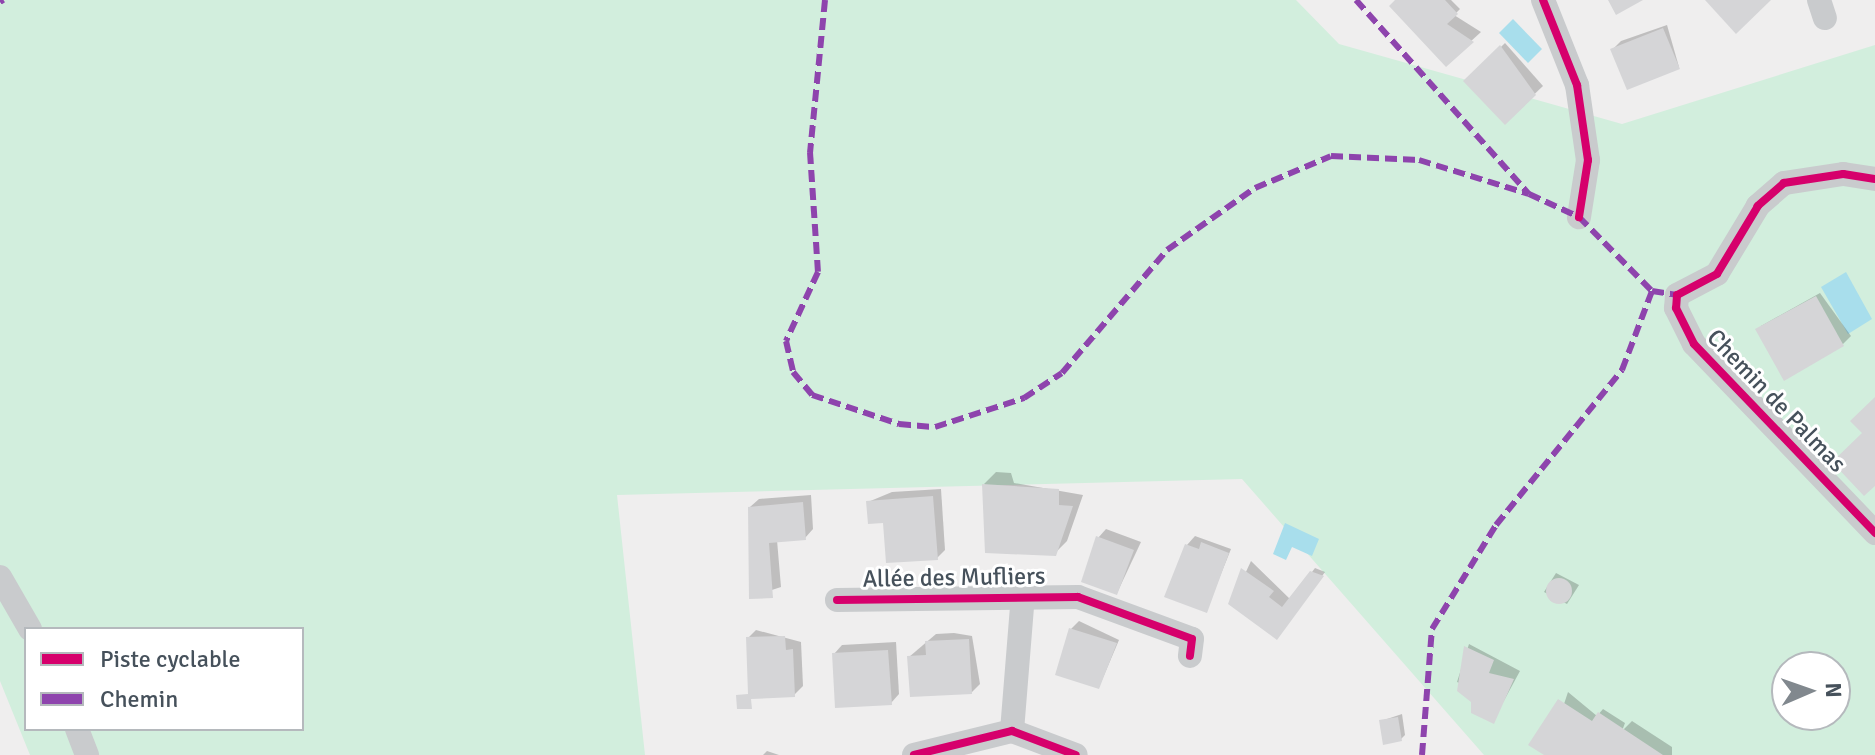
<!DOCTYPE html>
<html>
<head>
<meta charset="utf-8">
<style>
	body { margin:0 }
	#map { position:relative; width:1875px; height:755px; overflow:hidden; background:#efeeee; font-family:Signika,sans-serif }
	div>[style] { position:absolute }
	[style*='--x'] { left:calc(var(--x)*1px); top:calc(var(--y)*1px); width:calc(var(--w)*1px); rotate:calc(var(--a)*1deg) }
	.green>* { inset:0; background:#d2eedd }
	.water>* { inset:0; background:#a8deec }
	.shadow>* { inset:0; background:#0003 }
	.building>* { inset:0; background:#d5d5d7 }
	.round { border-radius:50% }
	.street>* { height:24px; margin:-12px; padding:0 12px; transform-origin:12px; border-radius:12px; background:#c9cbcd }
	.quiet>* { height:6px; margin-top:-3px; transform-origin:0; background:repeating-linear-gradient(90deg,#8e44ad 0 12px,transparent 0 18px) }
	.cycleway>* { height:8px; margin:-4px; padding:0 4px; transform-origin:4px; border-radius:4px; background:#d6006c }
	span { translate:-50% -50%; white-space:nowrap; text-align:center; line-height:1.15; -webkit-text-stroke:6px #fff; paint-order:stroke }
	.street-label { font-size:24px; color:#46515b }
	.legend { position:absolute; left:24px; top:627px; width:280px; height:104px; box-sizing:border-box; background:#fff; border:2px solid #b5b9bd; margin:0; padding:10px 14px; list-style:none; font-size:24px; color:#46515b }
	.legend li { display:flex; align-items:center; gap:16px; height:40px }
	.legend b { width:40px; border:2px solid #b5b9bd }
	.north { position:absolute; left:1771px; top:651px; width:80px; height:80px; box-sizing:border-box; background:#fff; border:2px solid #b5b9bd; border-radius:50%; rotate:88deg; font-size:22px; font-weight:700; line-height:32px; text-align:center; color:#46515b }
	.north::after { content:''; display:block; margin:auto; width:28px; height:36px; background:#81888e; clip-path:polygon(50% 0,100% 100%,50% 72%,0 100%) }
</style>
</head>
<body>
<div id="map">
	<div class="green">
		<i style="clip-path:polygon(evenodd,0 0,1296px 0,1339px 44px,1622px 124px,1875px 45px,1875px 755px,1484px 755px,1242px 479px,617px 495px,645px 755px,30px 755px,0 681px,0 0,26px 629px,302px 629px,302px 729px,26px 729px,26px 629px,0 0,1787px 667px,1835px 667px,1835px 715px,1787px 715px,1787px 667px)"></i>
	</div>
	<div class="water">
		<i style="clip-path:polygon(1513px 19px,1542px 49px,1528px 63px,1499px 33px)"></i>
		<i style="clip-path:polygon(1846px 272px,1872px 319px,1848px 334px,1821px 287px)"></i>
		<i style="clip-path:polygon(1285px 523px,1319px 539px,1312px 556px,1292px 547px,1286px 560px,1273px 554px)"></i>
	</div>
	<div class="shadow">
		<i style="clip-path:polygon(1397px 0,1451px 0,1460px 9px,1454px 15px,1481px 32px,1446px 64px)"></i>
		<i style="clip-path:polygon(1667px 25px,1679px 67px,1613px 49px,1621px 41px)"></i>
		<i style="clip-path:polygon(1505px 43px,1543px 86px,1505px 122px,1466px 81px)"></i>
		<i style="clip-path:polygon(1820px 293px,1851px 336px,1843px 344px,1761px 326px)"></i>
		<i style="clip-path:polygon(996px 472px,1011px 473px,1014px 483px,1083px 495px,1067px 541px,1055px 553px,984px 484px)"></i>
		<i style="clip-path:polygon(941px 489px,945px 550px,937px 558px,868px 502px,892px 492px)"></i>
		<i style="clip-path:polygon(811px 495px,813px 529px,805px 538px,777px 540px,781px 587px,751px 597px,750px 507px,759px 499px)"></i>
		<i style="clip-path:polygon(1106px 529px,1141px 542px,1117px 593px,1098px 538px)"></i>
		<i style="clip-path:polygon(1195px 536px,1231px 549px,1206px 611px,1187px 545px)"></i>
		<i style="clip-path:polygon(1251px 561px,1291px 600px,1315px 568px,1325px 572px,1277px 638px,1231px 604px)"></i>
		<i style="clip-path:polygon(1556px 573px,1579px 585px,1567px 604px,1544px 592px)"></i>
		<i style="clip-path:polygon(1079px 621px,1119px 640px,1099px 687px,1070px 630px)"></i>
		<i style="clip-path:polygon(756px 630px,801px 642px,803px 686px,794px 695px,748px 638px)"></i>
		<i style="clip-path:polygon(954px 633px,972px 636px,980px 684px,971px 693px,909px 657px,936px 634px)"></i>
		<i style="clip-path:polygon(896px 642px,899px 694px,891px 703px,834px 654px,842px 645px)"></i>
		<i style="clip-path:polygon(1469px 644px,1520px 671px,1493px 721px,1472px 688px,1457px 682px)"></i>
		<i style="clip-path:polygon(1568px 692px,1597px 716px,1603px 709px,1625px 723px,1622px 731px,1632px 721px,1672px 747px,1672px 755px,1547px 755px)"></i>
		<i style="clip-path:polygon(1402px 714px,1405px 735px,1401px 739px,1381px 721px)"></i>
		<i style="clip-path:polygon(767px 751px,779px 755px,763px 755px)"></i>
	</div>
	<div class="building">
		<i style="clip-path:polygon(1395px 0,1445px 0,1458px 14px,1447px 24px,1474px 42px,1446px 67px,1389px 6px)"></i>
		<i style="clip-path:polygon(1608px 0,1643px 0,1616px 15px)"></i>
		<i style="clip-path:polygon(1705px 0,1771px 0,1736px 34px)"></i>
		<i style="clip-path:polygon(1663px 28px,1680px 69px,1627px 90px,1610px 49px)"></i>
		<i style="clip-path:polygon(1500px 45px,1536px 95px,1505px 125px,1463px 81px)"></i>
		<i style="clip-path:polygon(1816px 296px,1844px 346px,1784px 381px,1755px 329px)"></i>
		<i style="clip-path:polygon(1875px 397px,1875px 486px,1864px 496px,1832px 462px,1862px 433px,1850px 421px)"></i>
		<i style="clip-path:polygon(982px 484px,1059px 489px,1059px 505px,1073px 506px,1056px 556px,985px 553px)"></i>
		<i style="clip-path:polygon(933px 496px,938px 560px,886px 563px,883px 523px,868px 524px,866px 501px)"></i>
		<i style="clip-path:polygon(803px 502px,806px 540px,769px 543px,773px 598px,749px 599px,748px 507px)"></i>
		<i style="clip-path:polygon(1096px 536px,1134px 550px,1117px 595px,1081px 582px)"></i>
		<i style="clip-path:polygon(1201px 542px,1229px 553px,1207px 613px,1164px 597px,1185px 544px,1199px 549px)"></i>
		<i style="clip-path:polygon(1241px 568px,1274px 591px,1269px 597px,1282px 607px,1310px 571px,1324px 576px,1277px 640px,1228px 604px)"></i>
		<i class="round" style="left:1546px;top:578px;width:26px;height:26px"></i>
		<i style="clip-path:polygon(1069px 628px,1117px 643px,1099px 689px,1055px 675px)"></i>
		<i style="clip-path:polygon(785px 636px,786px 650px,793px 649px,795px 697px,751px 699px,752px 709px,737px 709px,736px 695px,748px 694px,746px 637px)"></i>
		<i style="clip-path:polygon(969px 639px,972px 694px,910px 697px,907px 656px,926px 655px,925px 641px)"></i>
		<i style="clip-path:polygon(1464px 646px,1494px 660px,1489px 673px,1514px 679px,1494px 724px,1471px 713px,1471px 702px,1457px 691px)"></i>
		<i style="clip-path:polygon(888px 650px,892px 705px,835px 708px,832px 653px)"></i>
		<i style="clip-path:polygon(1558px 699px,1592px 721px,1598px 712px,1663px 755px,1544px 755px,1528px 745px)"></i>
		<i style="clip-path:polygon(1398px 717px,1402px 741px,1383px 745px,1379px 720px)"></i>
	</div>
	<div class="street">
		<i style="--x:1543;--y:0;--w:92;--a:68.2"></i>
		<i style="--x:1577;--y:85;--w:76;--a:81.7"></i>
		<i style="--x:1588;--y:160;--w:58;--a:99"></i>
		<i style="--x:1819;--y:0;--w:19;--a:72"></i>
		<i style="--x:1875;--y:179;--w:32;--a:-171"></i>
		<i style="--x:1843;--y:174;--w:60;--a:171.3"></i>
		<i style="--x:1784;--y:183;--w:35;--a:139"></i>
		<i style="--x:1758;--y:206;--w:79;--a:121.1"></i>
		<i style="--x:1717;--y:274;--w:45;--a:152.3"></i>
		<i style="--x:1677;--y:295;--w:13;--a:94"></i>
		<i style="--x:1676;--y:308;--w:40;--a:63.4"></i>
		<i style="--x:1694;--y:344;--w:262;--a:46.2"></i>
		<i style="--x:0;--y:577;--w:60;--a:60"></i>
		<i style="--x:837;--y:600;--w:241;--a:-0.7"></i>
		<i style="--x:1078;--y:597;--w:121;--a:20.2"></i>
		<i style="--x:1192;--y:639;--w:17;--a:97"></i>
		<i style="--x:77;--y:729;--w:28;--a:69"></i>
		<i style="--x:1012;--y:731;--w:138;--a:-85.4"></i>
		<i style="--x:914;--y:755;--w:101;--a:-13.8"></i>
		<i style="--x:1012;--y:731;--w:68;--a:20.6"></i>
	</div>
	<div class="quiet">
		<i style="--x:825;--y:0;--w:153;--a:95.6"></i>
		<i style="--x:810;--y:152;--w:120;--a:86.2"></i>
		<i style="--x:818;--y:272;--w:76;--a:114.9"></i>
		<i style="--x:786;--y:341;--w:32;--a:77"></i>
		<i style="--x:793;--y:372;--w:30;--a:50"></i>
		<i style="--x:812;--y:395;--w:92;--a:18.4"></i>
		<i style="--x:899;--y:424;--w:36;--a:5"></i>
		<i style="--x:935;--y:427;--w:94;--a:-18"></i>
		<i style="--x:1024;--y:398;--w:45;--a:-33.3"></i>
		<i style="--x:1062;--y:373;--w:162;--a:-49.5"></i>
		<i style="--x:1167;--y:250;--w:108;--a:-35.2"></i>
		<i style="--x:1255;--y:188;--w:82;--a:-22.8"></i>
		<i style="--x:1331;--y:156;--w:88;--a:2.6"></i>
		<i style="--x:1419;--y:160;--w:115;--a:17.2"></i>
		<i style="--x:1529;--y:194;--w:55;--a:24.7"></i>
		<i style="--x:1579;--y:217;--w:104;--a:45.4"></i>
		<i style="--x:1652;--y:291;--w:25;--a:9"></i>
		<i style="--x:1356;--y:0;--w:260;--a:48.3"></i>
		<i style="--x:0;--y:2;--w:4;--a:-34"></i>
		<i style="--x:1422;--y:755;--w:126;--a:-85.5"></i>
		<i style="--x:1432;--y:629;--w:122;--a:-58.4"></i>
		<i style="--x:1496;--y:525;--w:200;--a:-50.9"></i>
		<i style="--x:1622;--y:370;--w:85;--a:-69.2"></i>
	</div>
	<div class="cycleway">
		<i style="--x:1543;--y:0;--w:92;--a:68.2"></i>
		<i style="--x:1577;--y:85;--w:76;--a:81.7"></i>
		<i style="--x:1588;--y:160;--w:58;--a:99"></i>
		<i style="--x:1875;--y:179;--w:32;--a:-171"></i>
		<i style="--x:1843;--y:174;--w:60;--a:171.3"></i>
		<i style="--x:1784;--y:183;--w:35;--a:139"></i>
		<i style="--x:1758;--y:206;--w:79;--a:121.1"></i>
		<i style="--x:1717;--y:274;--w:45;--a:152.3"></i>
		<i style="--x:1677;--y:295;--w:13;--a:94"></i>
		<i style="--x:1676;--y:308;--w:40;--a:63.4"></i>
		<i style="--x:1694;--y:344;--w:262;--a:46.2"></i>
		<i style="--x:837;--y:600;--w:241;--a:-0.7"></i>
		<i style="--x:1078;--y:597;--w:121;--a:20.2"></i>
		<i style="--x:1192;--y:639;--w:17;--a:97"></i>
		<i style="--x:914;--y:755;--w:101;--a:-13.8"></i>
		<i style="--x:1012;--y:731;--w:68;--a:20.6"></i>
	</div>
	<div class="street-label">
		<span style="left:1776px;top:401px;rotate:46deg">Chemin de Palmas</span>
		<span style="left:954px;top:578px;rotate:-1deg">Allée des Mufliers</span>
	</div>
	<ul class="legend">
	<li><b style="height:10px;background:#d6006c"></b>Piste cyclable</li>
	<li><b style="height:10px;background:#8e44ad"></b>Chemin</li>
	</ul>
	<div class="north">N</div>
</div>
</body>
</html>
